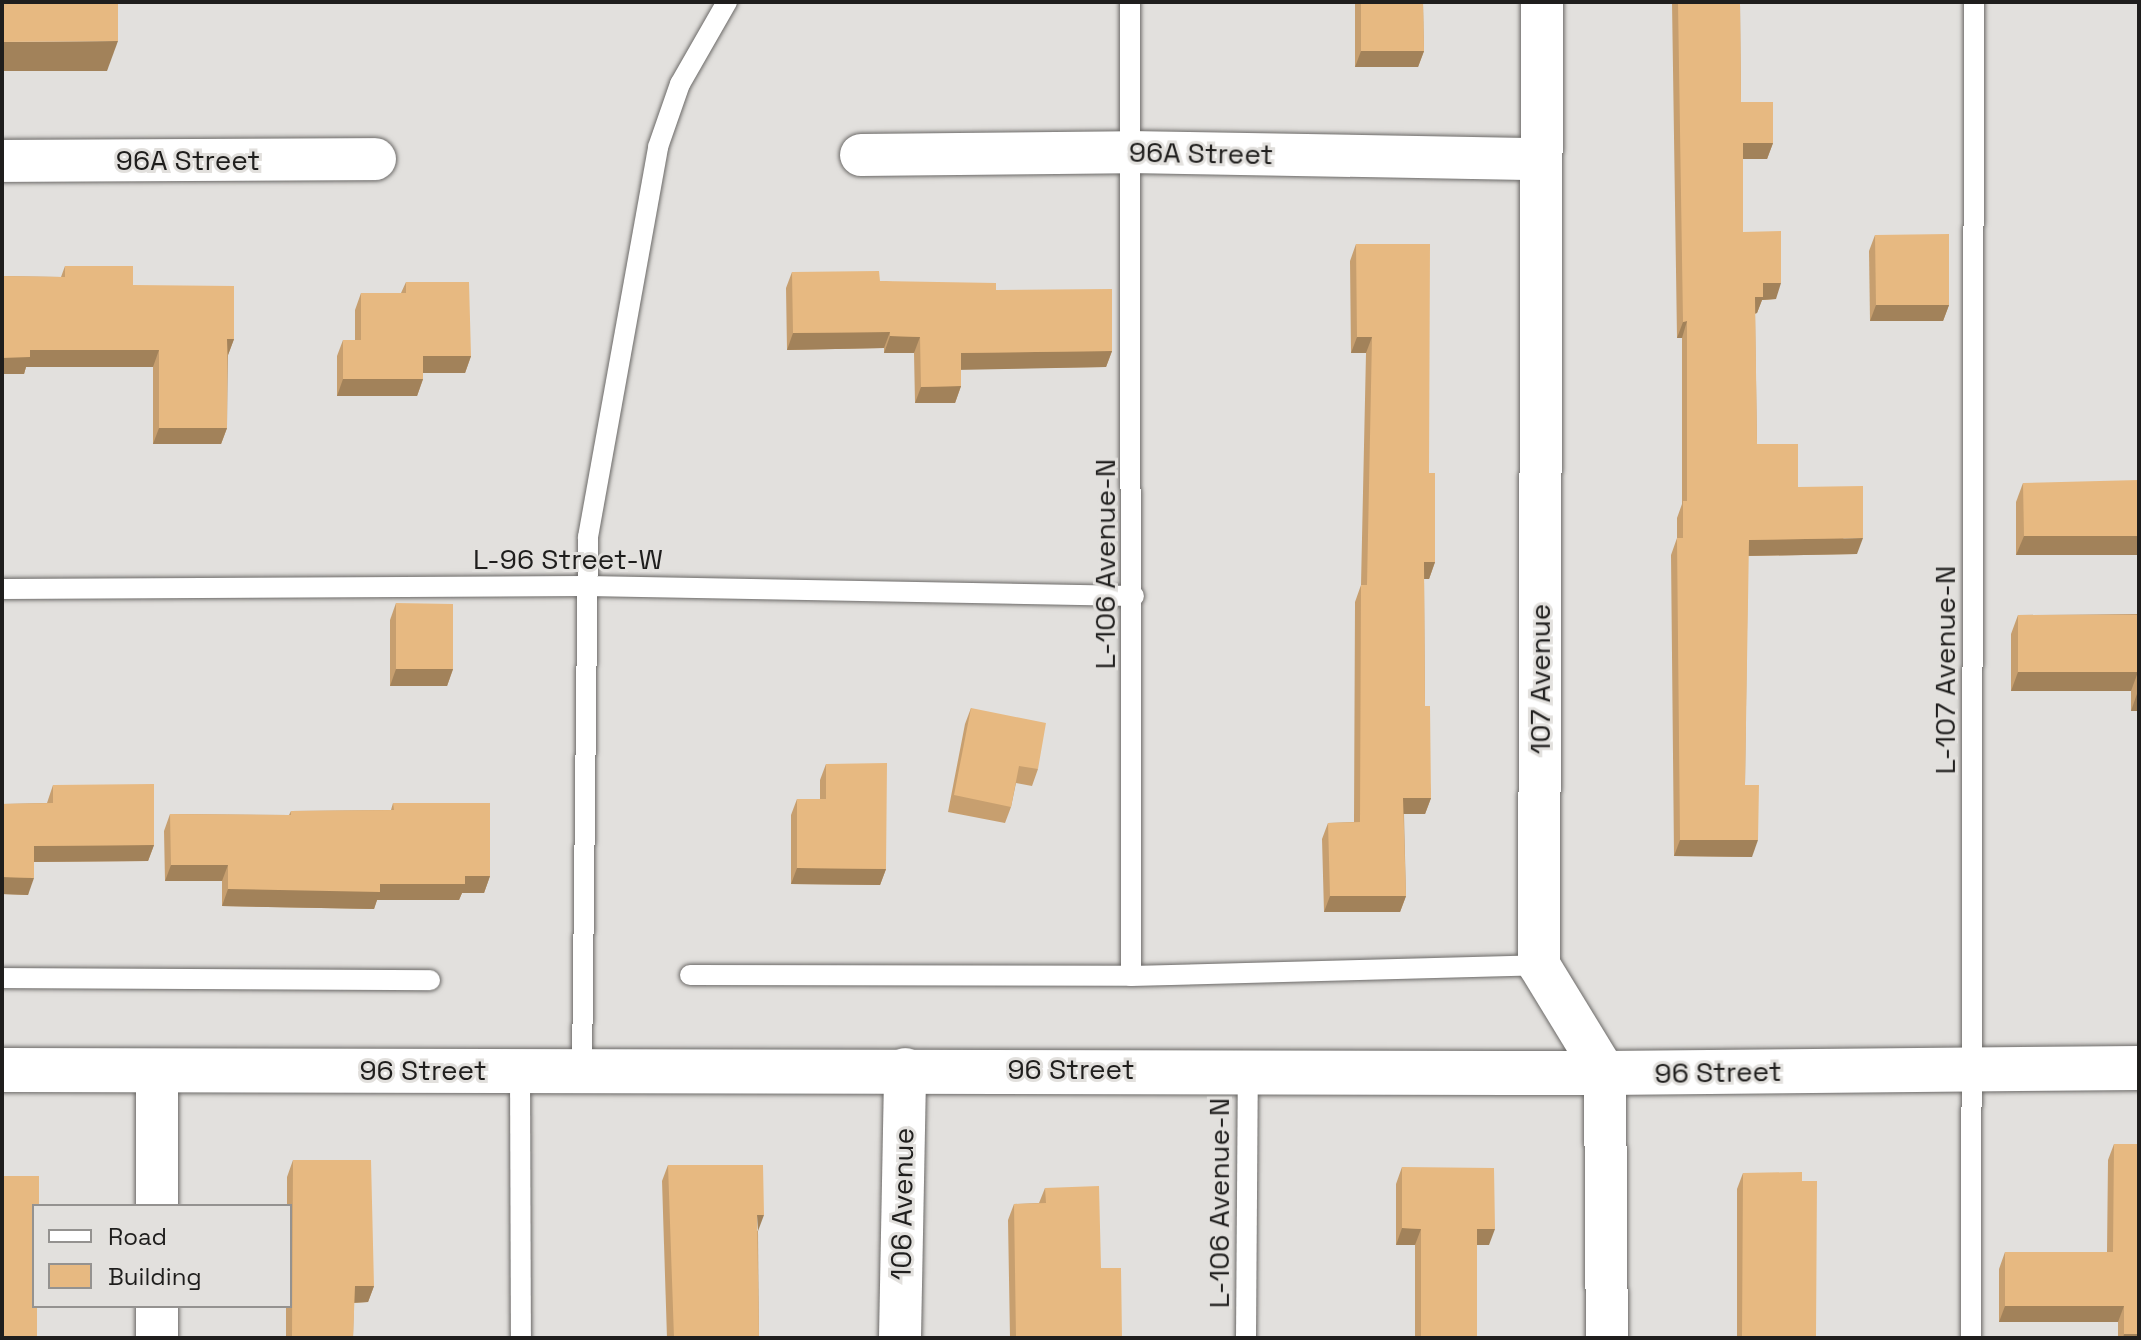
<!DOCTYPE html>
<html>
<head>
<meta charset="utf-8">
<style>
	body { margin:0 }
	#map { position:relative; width:2141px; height:1340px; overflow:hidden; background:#e2e0dd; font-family:"Space Grotesk",sans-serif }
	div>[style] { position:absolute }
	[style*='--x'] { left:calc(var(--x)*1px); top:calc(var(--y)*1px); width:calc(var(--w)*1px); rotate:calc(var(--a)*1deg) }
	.roads { filter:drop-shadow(0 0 2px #6b6967) drop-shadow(0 0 2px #6b6967) }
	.lane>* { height:20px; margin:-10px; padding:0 10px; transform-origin:10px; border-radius:10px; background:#fff }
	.street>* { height:42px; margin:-21px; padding:0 21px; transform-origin:21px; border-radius:21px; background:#fff }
	.secondary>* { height:44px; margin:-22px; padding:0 22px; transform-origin:22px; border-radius:22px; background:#fff }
	.wall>* { inset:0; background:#c79f6f }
	.shaded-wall>* { inset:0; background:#a2825a }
	.building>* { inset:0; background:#e7b981 }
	span { translate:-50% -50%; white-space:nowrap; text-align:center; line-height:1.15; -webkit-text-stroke:6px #e2e0dd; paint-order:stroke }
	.street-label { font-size:28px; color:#1f1e1d }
	.frame { position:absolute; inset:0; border:4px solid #1f1e1d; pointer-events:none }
	.legend { position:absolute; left:32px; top:1204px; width:260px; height:104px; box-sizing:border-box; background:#e2e0dd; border:2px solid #949290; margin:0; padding:10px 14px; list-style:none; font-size:24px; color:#1f1e1d }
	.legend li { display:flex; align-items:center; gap:16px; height:40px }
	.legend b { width:40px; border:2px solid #949290 }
</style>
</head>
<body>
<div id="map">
	<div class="roads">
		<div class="lane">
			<i style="--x:1130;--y:2;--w:974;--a:89.94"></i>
			<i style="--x:2;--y:589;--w:584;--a:-0.29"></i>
			<i style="--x:586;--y:586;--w:548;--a:1.05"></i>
			<i style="--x:690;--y:975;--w:441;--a:0.1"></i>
			<i style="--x:1131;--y:976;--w:408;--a:-1.5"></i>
			<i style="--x:2;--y:978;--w:428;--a:0.3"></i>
			<i style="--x:520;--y:1070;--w:268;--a:89.8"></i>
			<i style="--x:582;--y:1070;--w:533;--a:-89.36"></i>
			<i style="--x:588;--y:537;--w:396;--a:-79.8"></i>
			<i style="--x:658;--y:147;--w:67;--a:-70.8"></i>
			<i style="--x:680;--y:84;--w:95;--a:-60.2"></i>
			<i style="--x:1246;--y:1338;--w:269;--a:-89.6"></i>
			<i style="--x:1971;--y:1338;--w:1336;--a:-89.87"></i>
		</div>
		<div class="street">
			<i style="--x:1542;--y:2;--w:963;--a:90.18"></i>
			<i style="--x:1539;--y:965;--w:127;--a:58.6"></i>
			<i style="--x:1605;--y:1073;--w:265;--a:89.6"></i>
			<i style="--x:861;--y:155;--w:268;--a:-0.6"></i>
			<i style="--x:1129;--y:152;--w:412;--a:1"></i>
			<i style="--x:2;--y:161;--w:373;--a:-0.3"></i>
			<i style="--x:157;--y:1206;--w:136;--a:-90"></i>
			<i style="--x:157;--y:1338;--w:32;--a:-90"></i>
			<i style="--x:900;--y:1338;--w:269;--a:-88.9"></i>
		</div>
		<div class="secondary">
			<i style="--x:2;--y:1070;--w:1603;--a:0.11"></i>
			<i style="--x:1605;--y:1073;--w:534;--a:-0.54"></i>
		</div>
	</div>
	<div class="wall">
		<i style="clip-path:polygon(1355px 2px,1423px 2px,1424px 51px,1418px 67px,1355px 67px)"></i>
		<i style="clip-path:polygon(1672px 2px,1740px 2px,1741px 102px,1773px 143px,1767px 159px,1743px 159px,1743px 232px,1776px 299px,1762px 300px,1757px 313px,1755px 314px,1757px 444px,1798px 487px,1857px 554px,1748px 556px,1745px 785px,1752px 857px,1674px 856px,1671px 555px,1677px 538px,1677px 518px,1682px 504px,1682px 338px,1677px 338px)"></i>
		<i style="clip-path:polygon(1875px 235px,1949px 305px,1943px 321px,1870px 321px,1869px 251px)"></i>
		<i style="clip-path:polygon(1356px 244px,1429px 473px,1435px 562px,1429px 579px,1424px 579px,1425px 706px,1431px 798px,1425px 814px,1404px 814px,1406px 896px,1400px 912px,1324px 912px,1322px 839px,1328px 823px,1354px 822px,1355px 602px,1361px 585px,1366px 353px,1351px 353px,1350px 261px)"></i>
		<i style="clip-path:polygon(65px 266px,133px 285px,234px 339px,228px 355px,227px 428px,221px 444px,153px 444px,153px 367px,26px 367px,24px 374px,2px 374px,2px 276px,61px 277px)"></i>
		<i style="clip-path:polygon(792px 272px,880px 281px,996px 290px,1112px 351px,1106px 367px,961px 369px,961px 386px,955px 403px,915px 403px,914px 353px,884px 353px,884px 348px,787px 350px,786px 288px)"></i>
		<i style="clip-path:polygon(406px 282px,471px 356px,465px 373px,423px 373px,423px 379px,417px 396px,337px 396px,337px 356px,343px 340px,355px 340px,355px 310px,361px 293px,401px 293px)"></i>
		<i style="clip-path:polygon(2023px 483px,2139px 555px,2016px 555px,2016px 502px)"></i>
		<i style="clip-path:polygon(396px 603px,453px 669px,447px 686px,390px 686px,390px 620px)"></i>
		<i style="clip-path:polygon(2139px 614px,2139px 711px,2131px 711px,2131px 691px,2011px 691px,2011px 634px,2018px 615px)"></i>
		<i style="clip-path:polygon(971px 708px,1038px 769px,1032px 786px,1016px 783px,1011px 807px,1005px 823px,948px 812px,965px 724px)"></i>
		<i style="clip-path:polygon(826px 764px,886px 869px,880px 885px,791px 884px,791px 815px,797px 799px,820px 799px,820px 780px)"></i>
		<i style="clip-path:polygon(53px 785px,154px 845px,148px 861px,34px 862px,28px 895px,2px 894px,2px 804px,47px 803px)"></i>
		<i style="clip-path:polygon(393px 803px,490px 876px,484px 893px,462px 893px,459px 900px,377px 900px,374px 909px,222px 906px,222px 881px,165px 881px,164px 831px,170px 814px,289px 815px,291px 811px,391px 810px)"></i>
		<i style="clip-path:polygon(2114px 1144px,2139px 1338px,2118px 1338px,2118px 1322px,1999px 1322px,1999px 1269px,2005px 1252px,2107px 1252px,2108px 1160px)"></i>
		<i style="clip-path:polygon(293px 1160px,374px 1286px,368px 1302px,354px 1303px,353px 1338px,286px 1338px,286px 1306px,290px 1306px,290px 1206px,287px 1206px,287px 1177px)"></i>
		<i style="clip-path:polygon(668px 1165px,758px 1231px,759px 1338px,667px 1338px,662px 1181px)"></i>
		<i style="clip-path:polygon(1402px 1167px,1489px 1245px,1477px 1245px,1477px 1338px,1415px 1338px,1415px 1245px,1396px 1245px,1396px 1184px)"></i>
		<i style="clip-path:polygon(1743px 1173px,1802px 1181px,1816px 1338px,1737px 1338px,1737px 1189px)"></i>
		<i style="clip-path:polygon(1045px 1188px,1101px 1268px,1122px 1338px,1010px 1338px,1008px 1220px,1014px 1204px,1039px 1203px)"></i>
	</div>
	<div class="shaded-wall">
		<i style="clip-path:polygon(118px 41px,107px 71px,2px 71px,2px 42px)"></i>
		<i style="clip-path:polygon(1361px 51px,1424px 51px,1418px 67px,1355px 67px)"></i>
		<i style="clip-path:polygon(1743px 143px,1773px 143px,1767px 159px,1737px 159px)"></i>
		<i style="clip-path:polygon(1763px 283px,1781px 283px,1776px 299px,1762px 300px,1757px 313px,1749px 314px,1755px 297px)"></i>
		<i style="clip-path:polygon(1876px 305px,1949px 305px,1943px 321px,1870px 321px)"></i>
		<i style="clip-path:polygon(1687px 321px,1682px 338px,1677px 338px,1683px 322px)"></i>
		<i style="clip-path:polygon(890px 332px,884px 348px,787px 350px,793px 333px)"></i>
		<i style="clip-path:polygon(890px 336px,920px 337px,914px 353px,884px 353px)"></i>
		<i style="clip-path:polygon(1357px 337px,1372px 337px,1366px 353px,1351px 353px)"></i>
		<i style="clip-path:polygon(227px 339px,234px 339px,228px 355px)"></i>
		<i style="clip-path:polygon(30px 350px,159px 350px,153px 367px,26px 367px,24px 374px,2px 374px,2px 358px)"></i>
		<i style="clip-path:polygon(1112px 351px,1106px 367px,955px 370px,961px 353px)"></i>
		<i style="clip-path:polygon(423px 356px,471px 356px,465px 373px,417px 373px)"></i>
		<i style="clip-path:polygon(343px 379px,423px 379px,417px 396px,337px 396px)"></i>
		<i style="clip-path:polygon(961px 386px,955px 403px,915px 403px,921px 387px)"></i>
		<i style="clip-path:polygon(159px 428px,227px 428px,221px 444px,153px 444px)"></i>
		<i style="clip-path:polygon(2024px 536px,2139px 536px,2139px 555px,2016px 555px)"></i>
		<i style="clip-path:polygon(1863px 538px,1857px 554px,1743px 556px,1749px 540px)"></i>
		<i style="clip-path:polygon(1424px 562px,1435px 562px,1429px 579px,1418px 579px)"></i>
		<i style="clip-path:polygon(396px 669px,453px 669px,447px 686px,390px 686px)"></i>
		<i style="clip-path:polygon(2018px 672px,2138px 672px,2131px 691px,2011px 691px)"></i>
		<i style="clip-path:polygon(2138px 691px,2139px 711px,2131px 711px)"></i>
		<i style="clip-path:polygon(1403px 798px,1431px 798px,1425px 814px,1397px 814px)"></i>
		<i style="clip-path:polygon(1680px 840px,1758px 840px,1752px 857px,1674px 856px)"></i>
		<i style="clip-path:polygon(154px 845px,148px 861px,28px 862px,34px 846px)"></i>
		<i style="clip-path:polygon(171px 865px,228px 865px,222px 881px,165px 881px)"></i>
		<i style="clip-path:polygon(797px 868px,886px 869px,880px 885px,791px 884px)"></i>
		<i style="clip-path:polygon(465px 876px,490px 876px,484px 893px,462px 893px,459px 900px,377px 900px,374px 909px,222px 906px,228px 889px,380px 884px)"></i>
		<i style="clip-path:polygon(2px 877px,34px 878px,28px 895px,2px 894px)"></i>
		<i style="clip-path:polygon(1330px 896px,1406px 896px,1400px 912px,1324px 912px)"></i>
		<i style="clip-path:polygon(757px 1215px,764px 1215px,758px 1231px)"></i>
		<i style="clip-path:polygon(1402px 1228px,1421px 1229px,1415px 1245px,1396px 1245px)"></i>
		<i style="clip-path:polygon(1477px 1229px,1495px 1229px,1489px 1245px,1471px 1245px)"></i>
		<i style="clip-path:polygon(355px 1286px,374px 1286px,368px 1302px,349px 1303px)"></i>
		<i style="clip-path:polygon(2005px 1306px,2124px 1306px,2118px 1322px,1999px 1322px)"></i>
		<i style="clip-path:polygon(2124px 1334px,2139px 1334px,2139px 1338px,2123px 1338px)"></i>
	</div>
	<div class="building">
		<i style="clip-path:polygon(2px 2px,118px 2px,118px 41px,2px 42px)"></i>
		<i style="clip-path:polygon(1361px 2px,1423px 2px,1424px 51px,1361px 51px)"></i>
		<i style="clip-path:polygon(1678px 2px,1740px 2px,1741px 102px,1773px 102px,1773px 143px,1743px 143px,1743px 232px,1781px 231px,1781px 283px,1763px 283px,1763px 297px,1755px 297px,1757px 444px,1798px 444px,1798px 487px,1863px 486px,1863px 538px,1749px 540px,1745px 785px,1759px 785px,1758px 840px,1680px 840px,1677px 538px,1683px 538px,1683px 501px,1687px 501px,1687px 321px,1683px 322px)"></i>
		<i style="clip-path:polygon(1949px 234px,1949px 305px,1876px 305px,1875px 235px)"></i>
		<i style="clip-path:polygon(1356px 244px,1430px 244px,1429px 473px,1435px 473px,1435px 562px,1424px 562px,1425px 706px,1430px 706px,1431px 798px,1403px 798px,1406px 896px,1330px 896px,1328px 823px,1360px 822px,1361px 585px,1367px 585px,1372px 337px,1357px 337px)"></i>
		<i style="clip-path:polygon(65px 266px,133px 266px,133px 285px,234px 286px,234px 339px,227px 339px,227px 428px,159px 428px,159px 350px,30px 350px,30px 357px,2px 358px,2px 276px,65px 277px)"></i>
		<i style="clip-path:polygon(879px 271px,880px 281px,996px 283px,996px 290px,1112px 289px,1112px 351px,961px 353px,961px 386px,921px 387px,920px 337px,890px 336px,890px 332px,793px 333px,792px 272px)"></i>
		<i style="clip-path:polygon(406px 282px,469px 282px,471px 356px,423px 356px,423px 379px,343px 379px,343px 340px,361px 340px,361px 293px,406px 293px)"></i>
		<i style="clip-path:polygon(2139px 480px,2139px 536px,2024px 536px,2023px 483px)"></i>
		<i style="clip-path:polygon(396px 603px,453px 604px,453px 669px,396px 669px)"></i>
		<i style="clip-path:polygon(2018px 615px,2139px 615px,2139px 691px,2138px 672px,2018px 672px)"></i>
		<i style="clip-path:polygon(971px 708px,1046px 723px,1038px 769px,1019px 766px,1011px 807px,954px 795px)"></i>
		<i style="clip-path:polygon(887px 763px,886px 869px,797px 868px,797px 799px,826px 799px,826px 764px)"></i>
		<i style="clip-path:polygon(154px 784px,154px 845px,34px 846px,34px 878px,2px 877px,2px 804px,53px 803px,53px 785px)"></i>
		<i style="clip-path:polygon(393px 803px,490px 803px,490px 876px,465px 876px,465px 884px,380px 884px,380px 892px,228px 889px,228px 865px,171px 865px,170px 814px,291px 815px,291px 811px,394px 810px)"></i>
		<i style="clip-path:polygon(2114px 1144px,2139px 1144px,2139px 1334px,2124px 1334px,2124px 1306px,2005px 1306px,2005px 1252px,2113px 1252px)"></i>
		<i style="clip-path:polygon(293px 1160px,371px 1160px,374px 1286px,355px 1286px,353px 1338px,292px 1338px)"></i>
		<i style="clip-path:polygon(668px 1165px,763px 1165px,764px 1215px,757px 1215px,759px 1338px,674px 1338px)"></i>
		<i style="clip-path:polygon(1402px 1167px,1494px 1168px,1495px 1229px,1477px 1229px,1477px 1338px,1421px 1338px,1421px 1229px,1402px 1228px)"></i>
		<i style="clip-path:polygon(1802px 1172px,1802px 1181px,1817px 1181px,1816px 1338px,1742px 1338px,1743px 1173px)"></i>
		<i style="clip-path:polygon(2px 1176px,39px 1176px,39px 1206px,34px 1206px,34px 1306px,37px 1306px,37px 1338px,2px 1338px)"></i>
		<i style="clip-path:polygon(1099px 1186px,1101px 1268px,1121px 1268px,1122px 1338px,1016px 1338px,1014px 1204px,1046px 1203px,1045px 1188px)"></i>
	</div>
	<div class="street-label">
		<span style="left:1201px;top:153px;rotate:1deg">96A Street</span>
		<span style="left:188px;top:160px">96A Street</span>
		<span style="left:568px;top:559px">L-96 Street-W</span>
		<span style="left:1105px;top:564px;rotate:-90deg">L-106 Avenue-N</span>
		<span style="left:1945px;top:670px;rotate:-90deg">L-107 Avenue-N</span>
		<span style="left:1540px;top:679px;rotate:-90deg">107 Avenue</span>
		<span style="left:1071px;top:1069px">96 Street</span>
		<span style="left:423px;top:1070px">96 Street</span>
		<span style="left:1718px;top:1072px;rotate:-1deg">96 Street</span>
		<span style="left:1219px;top:1203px;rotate:-90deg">L-106 Avenue-N</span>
		<span style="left:902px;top:1204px;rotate:-89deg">106 Avenue</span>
	</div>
	<div class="frame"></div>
	<ul class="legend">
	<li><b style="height:10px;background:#fff"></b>Road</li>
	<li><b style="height:22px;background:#e7b981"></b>Building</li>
	</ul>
</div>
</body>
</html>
